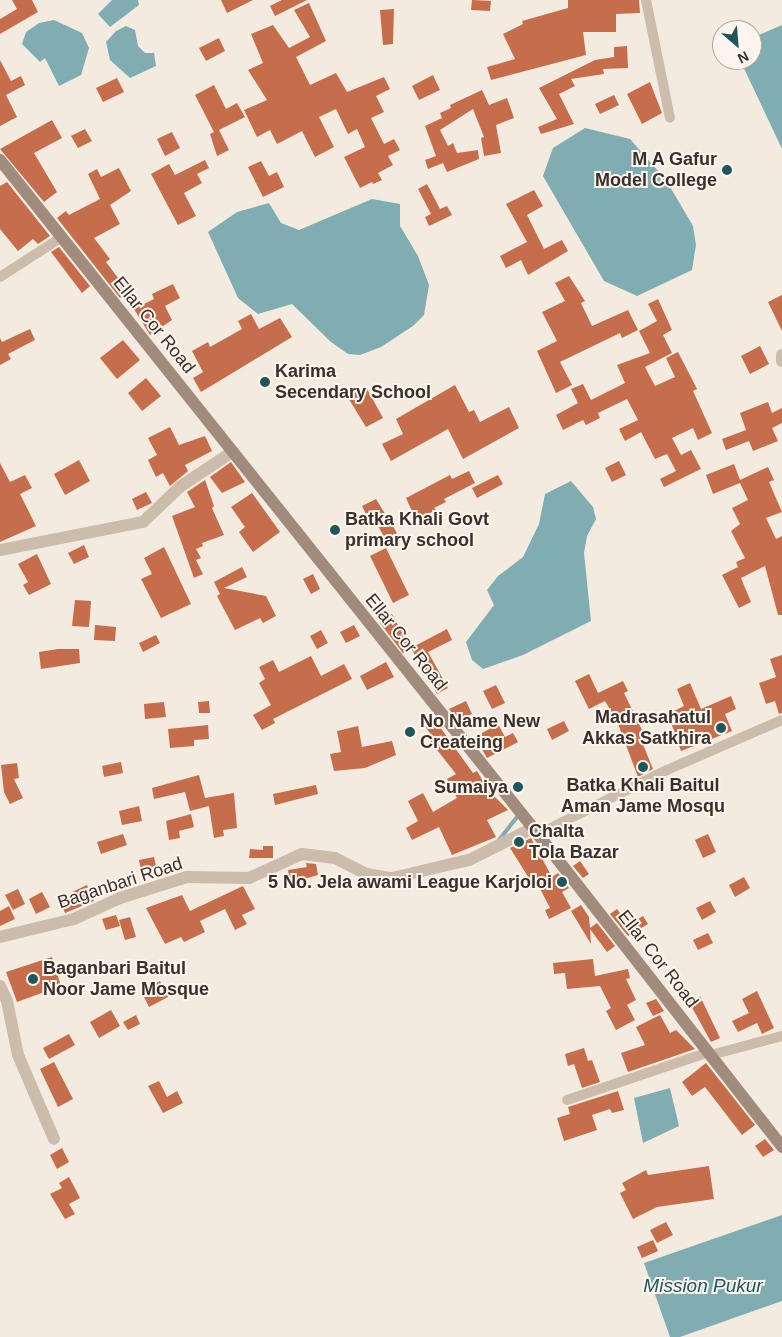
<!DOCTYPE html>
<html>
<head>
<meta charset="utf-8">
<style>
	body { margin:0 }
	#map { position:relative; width:782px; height:1337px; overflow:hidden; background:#f3ebe0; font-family:Arial,sans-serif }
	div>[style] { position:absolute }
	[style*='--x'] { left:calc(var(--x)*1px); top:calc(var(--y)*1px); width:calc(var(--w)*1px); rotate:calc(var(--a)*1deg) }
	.water>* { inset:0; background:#7fadb1 }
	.stream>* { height:4px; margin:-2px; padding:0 2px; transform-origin:2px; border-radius:2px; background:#7fadb1 }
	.building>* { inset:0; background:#c66e4b }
	.minor>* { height:10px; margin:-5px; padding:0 5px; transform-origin:5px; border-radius:5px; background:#ccbcab }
	.tertiary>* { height:12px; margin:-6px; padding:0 6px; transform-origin:6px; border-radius:6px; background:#ccbcab }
	.secondary>* { height:12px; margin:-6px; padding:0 6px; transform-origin:6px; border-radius:6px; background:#a08b7c }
	.dots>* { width:14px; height:14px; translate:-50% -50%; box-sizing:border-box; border:2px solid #fbf5ed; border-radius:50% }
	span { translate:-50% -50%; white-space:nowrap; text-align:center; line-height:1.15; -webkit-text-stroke:4px #fbf5ed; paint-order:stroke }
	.poi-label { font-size:18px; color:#3a302b; font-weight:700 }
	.right { translate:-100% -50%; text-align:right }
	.left { translate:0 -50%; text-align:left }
	.street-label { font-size:18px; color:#3a302b }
	.water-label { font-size:19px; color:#1f565c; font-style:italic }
	.north { position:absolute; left:712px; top:20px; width:50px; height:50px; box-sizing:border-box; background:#fbf5ed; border:1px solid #aea69f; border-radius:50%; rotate:153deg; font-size:14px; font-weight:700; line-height:20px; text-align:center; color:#3a302b }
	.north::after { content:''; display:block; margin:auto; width:18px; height:22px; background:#1f565c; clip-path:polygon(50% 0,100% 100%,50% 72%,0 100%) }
</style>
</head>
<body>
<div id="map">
	<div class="water">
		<i style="clip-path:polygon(112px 0,138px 0,139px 5px,110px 27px,98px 14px)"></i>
		<i style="clip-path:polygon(54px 20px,82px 33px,89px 48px,81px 75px,59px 86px,45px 58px,40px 62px,22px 44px,26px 32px,39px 23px)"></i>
		<i style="clip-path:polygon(782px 25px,782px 149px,740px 60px,752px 60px,752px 38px)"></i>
		<i style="clip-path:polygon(126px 26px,135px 30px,138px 46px,145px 53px,154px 53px,156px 66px,130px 78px,110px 60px,106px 42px,116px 31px)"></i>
		<i style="clip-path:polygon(585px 128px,630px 139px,666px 180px,693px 226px,696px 245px,692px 270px,637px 296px,604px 281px,543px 176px,553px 148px)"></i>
		<i style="clip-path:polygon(372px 199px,400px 204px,400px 226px,418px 256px,429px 285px,424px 315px,413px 326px,381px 347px,360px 355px,348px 354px,331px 342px,292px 304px,258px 314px,238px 298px,208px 232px,237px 212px,269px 203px,281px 223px,299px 230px)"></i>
		<i style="clip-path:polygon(571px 481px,593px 507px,596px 519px,587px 536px,584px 553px,591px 621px,523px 655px,483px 669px,472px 660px,466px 642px,494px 605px,487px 590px,498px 576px,523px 557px,539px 524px,545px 494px)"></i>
		<i style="clip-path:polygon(670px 1088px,679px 1126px,643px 1143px,634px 1098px)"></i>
		<i style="clip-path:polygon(782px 1215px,782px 1301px,680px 1337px,670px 1337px,644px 1263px)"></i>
	</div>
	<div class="stream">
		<i style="--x:499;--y:840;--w:33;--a:-52"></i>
	</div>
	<div class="building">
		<i style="clip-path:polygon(12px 0,32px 0,38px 12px,0 34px,0 19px,17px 9px)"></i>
		<i style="clip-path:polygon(221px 0,253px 0,227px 13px)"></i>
		<i style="clip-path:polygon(282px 0,307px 0,275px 16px,270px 6px)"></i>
		<i style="clip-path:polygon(472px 0,491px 1px,490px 11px,471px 10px)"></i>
		<i style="clip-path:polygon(568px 0,639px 0,640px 13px,616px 14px,616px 32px,583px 32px,586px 55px,491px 80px,487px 67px,515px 59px,503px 34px,523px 24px,522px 21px,568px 8px)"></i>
		<i style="clip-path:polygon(309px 3px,326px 41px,296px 57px,310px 85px,336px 73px,347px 92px,384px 77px,390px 89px,376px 96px,384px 112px,371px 118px,384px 144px,394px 139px,400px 150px,388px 156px,393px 165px,378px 173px,382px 180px,373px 184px,372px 182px,360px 188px,344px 157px,365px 147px,357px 129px,348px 134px,336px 109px,319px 117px,334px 147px,315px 157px,302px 131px,277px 144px,270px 130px,257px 137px,244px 110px,267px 100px,248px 70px,263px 63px,251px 34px,273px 25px,289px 48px,310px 37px,294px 10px)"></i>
		<i style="clip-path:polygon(394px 9px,393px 44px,383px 45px,380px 10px)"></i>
		<i style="clip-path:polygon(219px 38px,225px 51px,206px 61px,199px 48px)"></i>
		<i style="clip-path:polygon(627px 46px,628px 68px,603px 69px,604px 74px,571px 79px,575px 86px,559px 94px,574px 124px,541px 134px,538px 127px,557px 119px,539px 88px,595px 60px,614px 57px,614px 47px)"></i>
		<i style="clip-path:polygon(0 60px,11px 81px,21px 76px,25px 85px,6px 95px,17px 117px,0 126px)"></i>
		<i style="clip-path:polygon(433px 75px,440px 90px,419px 100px,412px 86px)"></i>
		<i style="clip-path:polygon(117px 78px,124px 92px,103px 102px,96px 88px)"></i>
		<i style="clip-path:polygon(650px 82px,662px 113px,642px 124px,627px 94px)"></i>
		<i style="clip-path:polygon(214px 85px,226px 109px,237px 103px,245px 117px,219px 130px,229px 150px,217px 156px,210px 134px,214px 132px,195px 95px)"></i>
		<i style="clip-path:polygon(482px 90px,489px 105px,507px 98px,514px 118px,496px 125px,501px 153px,484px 156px,481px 138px,484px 137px,473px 109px,440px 130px,448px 146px,453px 143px,457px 153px,478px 150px,479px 159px,447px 172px,443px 163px,428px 169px,425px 160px,436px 156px,425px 126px,442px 118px,440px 113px,451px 108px,450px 105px)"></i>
		<i style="clip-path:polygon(614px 95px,619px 105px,600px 114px,595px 104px)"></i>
		<i style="clip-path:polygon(52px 120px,62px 138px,34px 153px,57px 192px,44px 202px,0 149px)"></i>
		<i style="clip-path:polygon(85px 129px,92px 141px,78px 148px,71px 136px)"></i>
		<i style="clip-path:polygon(172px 132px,180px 148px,165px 156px,157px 139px)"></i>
		<i style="clip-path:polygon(205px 160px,209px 168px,197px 174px,202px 183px,184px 193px,196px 216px,178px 225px,151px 174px,169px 164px,175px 175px)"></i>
		<i style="clip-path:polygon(261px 161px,269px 176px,277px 172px,284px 187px,263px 197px,248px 167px)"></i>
		<i style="clip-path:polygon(119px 168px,131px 191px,110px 205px,120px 224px,94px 238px,110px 259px,106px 262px,128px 291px,120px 298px,57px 218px,66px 211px,69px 215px,100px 199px,88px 174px,97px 169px,101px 177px)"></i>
		<i style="clip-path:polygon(7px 182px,50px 236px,38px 244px,33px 239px,18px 251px,0 229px,0 186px)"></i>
		<i style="clip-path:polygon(427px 184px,440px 209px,447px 206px,452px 215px,429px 226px,425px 217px,431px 214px,418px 189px)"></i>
		<i style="clip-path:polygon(534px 190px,543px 206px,527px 215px,544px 249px,562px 240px,568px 251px,528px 275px,521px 260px,506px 268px,500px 256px,527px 242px,506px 204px)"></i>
		<i style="clip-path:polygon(59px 247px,90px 286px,82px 293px,51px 252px)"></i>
		<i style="clip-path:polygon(569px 276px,585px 301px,581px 303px,592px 326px,628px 310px,638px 330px,622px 338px,620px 333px,560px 362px,572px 385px,556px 393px,537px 351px,557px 341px,542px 312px,565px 301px,555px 283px)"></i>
		<i style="clip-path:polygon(173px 284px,180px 298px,165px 306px,172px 320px,150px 335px,134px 309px,154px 299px,152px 294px)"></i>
		<i style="clip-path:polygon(782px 295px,782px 331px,768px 302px)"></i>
		<i style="clip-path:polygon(658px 299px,672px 330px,663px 335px,672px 353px,645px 367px,655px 386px,675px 377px,666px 358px,678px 352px,697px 389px,693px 391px,712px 433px,698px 440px,693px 428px,672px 438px,681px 455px,691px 450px,701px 469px,664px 487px,660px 479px,676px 471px,667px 454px,655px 459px,641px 432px,625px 441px,619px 429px,638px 420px,627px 399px,598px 413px,600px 418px,586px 425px,583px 420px,563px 430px,556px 415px,578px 403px,571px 389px,583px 384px,591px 400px,625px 383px,617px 365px,650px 353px,639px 331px,657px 321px,648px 304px)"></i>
		<i style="clip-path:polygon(251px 314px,259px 329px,280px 318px,292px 337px,201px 392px,193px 378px,203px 372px,192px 351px,208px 342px,210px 347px,242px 329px,238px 321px)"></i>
		<i style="clip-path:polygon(30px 329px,35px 340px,8px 354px,11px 359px,0 365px,0 338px,2px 342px)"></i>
		<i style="clip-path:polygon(123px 340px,140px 360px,117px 379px,100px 358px)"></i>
		<i style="clip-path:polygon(760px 346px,769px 364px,750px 374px,741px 356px)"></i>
		<i style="clip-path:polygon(146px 378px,161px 396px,142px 411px,128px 393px)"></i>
		<i style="clip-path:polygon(455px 385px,469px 412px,474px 410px,480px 422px,509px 407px,519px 428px,463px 459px,448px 429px,391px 461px,382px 444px,403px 434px,396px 419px)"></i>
		<i style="clip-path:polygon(366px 387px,383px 418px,366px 427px,347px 396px)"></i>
		<i style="clip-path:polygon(768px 402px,772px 413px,782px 408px,782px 423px,772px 428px,778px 441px,753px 451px,749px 441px,726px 450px,722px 439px,746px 430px,740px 413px)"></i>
		<i style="clip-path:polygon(170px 427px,179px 445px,205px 436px,212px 451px,185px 465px,188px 471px,170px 486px,163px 473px,156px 477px,148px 460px,157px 455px,148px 438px)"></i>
		<i style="clip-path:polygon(79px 460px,90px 481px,65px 495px,54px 474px)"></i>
		<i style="clip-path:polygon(619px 461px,626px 475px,612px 482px,605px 468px)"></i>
		<i style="clip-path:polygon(231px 462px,245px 482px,222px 493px,210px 477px)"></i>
		<i style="clip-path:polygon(0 463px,10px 482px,25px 475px,32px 488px,20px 494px,36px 526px,0 542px)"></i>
		<i style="clip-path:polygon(734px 464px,740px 480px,768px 467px,774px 480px,769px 482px,782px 512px,766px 518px,776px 539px,782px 536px,782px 615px,778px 615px,765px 566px,741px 578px,751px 602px,739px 608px,722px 575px,738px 567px,736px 562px,745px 558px,731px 531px,740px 524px,732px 508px,748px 500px,740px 483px,713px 494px,706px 475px)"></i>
		<i style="clip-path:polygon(469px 471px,475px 483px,444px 499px,446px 502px,434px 508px,436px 510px,416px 520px,406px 498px,450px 475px,452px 479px)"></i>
		<i style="clip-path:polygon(498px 475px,503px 484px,477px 498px,472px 488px)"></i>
		<i style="clip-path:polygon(205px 480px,214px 506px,212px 508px,224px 535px,202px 543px,203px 546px,196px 549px,201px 558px,196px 560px,203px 574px,194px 578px,172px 516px,195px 507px,187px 492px)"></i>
		<i style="clip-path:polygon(146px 492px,152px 503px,137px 510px,132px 499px)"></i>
		<i style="clip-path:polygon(252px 493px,280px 532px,253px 552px,239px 532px,245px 527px,231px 507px)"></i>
		<i style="clip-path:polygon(376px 499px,397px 533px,385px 539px,375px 520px,370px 522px,362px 506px)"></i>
		<i style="clip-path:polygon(84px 545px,89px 557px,74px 564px,68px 553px)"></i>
		<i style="clip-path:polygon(164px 547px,191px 604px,161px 618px,141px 579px,152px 574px,144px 558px)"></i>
		<i style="clip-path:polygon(386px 548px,409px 595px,393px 603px,370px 556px)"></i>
		<i style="clip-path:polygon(37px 554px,51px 584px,29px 595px,23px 585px,28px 582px,18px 564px)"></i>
		<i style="clip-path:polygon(242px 567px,247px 577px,224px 588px,266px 596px,276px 616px,263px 623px,260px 618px,235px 630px,217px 596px,220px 594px,214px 582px)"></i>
		<i style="clip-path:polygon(313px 574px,320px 589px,311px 594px,303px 579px)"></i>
		<i style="clip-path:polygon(75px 600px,91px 601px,89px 627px,72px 626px)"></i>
		<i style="clip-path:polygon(392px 614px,411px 649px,403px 653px,380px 623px)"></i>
		<i style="clip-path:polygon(95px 625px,116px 627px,115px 641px,94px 640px)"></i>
		<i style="clip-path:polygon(354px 625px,360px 636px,346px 643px,340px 632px)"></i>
		<i style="clip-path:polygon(447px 629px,452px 640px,428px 652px,448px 688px,437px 694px,411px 648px)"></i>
		<i style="clip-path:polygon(321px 630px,328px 643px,317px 649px,310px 636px)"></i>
		<i style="clip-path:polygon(156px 635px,160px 643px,143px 652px,139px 643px)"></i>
		<i style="clip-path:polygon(58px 649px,79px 649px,80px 663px,41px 669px,39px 652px)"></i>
		<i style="clip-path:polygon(782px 655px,782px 713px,779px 714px,775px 701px,766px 704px,759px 683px,776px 677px,770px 659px)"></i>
		<i style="clip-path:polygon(311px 656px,321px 676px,344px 664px,352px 679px,273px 719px,275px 723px,262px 730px,253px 715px,271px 705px,259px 683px,265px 679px,259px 667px,273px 660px,279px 672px)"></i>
		<i style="clip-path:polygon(386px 662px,394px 677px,367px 690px,360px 676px)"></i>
		<i style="clip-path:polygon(589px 674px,598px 693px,623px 681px,628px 691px,624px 693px,643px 732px,640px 734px,642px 742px,653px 769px,638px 777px,617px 721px,605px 701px,589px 709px,575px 681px)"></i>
		<i style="clip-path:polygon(690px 683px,701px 709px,731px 696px,736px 709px,725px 714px,732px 731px,681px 751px,668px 714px,684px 706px,677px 689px)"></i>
		<i style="clip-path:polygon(496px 685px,505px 703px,492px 709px,483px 691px)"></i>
		<i style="clip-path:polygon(209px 701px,210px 713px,199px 713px,198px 702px)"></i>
		<i style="clip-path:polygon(466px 701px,472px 714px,458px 721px,449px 709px)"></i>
		<i style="clip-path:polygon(164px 702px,166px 717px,145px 719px,144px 704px)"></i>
		<i style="clip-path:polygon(432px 716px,473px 773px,477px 771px,489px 791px,508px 810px,487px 820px,496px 837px,452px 855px,439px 827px,412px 840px,406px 828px,418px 821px,408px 801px,423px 793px,433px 812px,457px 798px,447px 779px,456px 774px,430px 741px,434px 738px,422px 723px)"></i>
		<i style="clip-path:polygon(564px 721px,569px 731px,552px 740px,547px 729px)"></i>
		<i style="clip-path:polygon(498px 724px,505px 737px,513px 733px,518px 742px,487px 758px,475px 737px)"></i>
		<i style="clip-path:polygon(208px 725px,209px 739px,194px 740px,194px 746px,170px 748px,168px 729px)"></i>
		<i style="clip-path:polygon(358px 726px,362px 747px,392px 741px,396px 755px,365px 768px,334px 771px,330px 754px,341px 752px,337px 731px)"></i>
		<i style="clip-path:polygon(121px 762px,123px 773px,104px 777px,102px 766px)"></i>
		<i style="clip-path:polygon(17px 763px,19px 778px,14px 779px,23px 798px,10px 804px,4px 792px,1px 765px)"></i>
		<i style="clip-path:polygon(199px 775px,205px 798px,234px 793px,237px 828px,223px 830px,224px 836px,214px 838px,209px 806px,190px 811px,185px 792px,154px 799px,152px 788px)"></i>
		<i style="clip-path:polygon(316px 785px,318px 794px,275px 805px,273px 794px)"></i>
		<i style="clip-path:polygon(139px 806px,142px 821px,122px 825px,119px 811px)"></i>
		<i style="clip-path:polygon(191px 814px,194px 827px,179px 831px,180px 838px,169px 840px,166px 821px)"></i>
		<i style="clip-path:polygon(123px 834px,127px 845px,101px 854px,97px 842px)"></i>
		<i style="clip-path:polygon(708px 834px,716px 852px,703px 858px,695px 840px)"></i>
		<i style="clip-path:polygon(531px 838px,552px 877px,558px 873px,569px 888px,562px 892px,571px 908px,549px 919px,545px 910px,550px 908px,536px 881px,532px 883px,510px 848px)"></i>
		<i style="clip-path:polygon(263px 846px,273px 846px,273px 858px,249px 858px,250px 849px,263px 850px)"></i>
		<i style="clip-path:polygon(154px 857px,156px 866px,141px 870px,139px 860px)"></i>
		<i style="clip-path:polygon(580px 861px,589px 874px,583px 878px,573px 866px)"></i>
		<i style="clip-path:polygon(306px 863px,316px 864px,318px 875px,290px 883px,288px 870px,307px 867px)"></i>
		<i style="clip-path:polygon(744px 877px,750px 888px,735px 897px,729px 885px)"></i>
		<i style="clip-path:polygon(87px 885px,94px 901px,65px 913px,61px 904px,73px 899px,70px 893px)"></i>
		<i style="clip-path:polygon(243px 886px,255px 909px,242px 915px,247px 924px,235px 930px,225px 909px,200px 921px,205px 932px,184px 942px,181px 937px,165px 944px,146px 908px,182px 895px,190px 911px)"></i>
		<i style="clip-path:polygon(18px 889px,25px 904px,13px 910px,5px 895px)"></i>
		<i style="clip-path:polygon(42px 892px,50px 907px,36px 914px,29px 899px)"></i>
		<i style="clip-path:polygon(710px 901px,716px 912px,702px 920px,696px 908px)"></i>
		<i style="clip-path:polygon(581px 905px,589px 917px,590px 928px,597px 923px,615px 946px,607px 952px,590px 929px,591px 944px,571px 911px)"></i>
		<i style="clip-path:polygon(9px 906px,15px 919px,0 926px,0 911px)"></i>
		<i style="clip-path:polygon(617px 909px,628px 925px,643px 916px,648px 924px,628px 936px,610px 914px)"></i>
		<i style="clip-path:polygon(116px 915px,120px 926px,106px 930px,102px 919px)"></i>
		<i style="clip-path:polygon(130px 917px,136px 937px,125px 940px,119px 920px)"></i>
		<i style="clip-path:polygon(708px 933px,713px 943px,698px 950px,693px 940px)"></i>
		<i style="clip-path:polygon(52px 957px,61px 986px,17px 1002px,6px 972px)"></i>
		<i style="clip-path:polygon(593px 959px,595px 976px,628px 969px,630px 978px,626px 979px,636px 1000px,627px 1005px,635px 1020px,616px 1030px,606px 1011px,611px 1008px,600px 986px,567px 989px,565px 973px,554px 974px,553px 963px)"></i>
		<i style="clip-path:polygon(160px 981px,168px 997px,149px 1007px,141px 991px)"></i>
		<i style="clip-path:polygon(757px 991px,774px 1028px,762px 1034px,757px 1023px,738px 1032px,732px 1021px,749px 1013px,742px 999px)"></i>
		<i style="clip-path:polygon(700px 996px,720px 1038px,711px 1042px,689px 1002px)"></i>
		<i style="clip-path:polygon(656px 999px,664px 1011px,653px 1016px,646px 1003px)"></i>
		<i style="clip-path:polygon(111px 1010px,120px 1026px,99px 1038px,90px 1022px)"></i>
		<i style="clip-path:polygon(136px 1015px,140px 1024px,128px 1030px,123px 1022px)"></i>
		<i style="clip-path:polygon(660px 1015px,670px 1033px,676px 1030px,695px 1049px,628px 1072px,621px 1053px,645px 1045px,636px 1027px)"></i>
		<i style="clip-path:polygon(69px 1034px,75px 1045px,49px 1059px,43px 1048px)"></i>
		<i style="clip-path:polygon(584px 1048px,588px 1061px,592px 1060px,600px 1082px,582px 1088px,574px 1064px,568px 1066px,565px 1054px)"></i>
		<i style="clip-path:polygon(54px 1062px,73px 1099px,58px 1107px,40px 1069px)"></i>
		<i style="clip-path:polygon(706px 1063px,755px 1125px,742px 1135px,705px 1087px,692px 1096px,682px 1082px)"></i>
		<i style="clip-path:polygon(159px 1081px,167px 1097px,177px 1091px,183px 1103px,163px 1113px,148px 1086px)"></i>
		<i style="clip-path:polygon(618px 1091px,624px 1110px,612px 1113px,610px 1109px,592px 1115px,597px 1130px,564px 1141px,557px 1118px,570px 1114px,568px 1107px)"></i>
		<i style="clip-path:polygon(765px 1139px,774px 1150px,763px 1157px,755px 1146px)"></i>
		<i style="clip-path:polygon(62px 1148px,69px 1162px,57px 1169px,50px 1155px)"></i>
		<i style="clip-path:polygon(709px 1166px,714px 1199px,657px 1207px,633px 1219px,620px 1193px,626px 1190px,622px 1183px,646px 1170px,648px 1175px)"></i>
		<i style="clip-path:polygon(69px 1177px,80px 1198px,69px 1204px,75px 1214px,65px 1219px,50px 1194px,62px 1188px,59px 1183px)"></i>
		<i style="clip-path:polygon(666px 1222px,673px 1235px,657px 1243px,650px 1230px)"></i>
		<i style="clip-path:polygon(653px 1240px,658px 1251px,642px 1258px,637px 1247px)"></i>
	</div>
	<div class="minor">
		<i style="--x:646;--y:0;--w:120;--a:78.5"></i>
		<i style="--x:0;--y:277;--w:74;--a:-32.8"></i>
		<i style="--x:537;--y:835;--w:145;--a:-26.6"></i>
		<i style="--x:667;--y:770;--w:125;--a:-23.5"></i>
		<i style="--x:711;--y:1055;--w:73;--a:-15"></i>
		<i style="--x:567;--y:1100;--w:150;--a:-18.7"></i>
	</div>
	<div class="tertiary">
		<i style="--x:782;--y:355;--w:6;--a:90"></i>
		<i style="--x:0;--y:550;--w:146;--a:-11.1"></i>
		<i style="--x:143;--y:522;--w:52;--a:-43.5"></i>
		<i style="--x:181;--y:486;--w:61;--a:-33.7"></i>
		<i style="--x:0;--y:937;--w:76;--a:-13.7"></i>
		<i style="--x:74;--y:919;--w:51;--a:-24.5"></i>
		<i style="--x:120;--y:898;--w:70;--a:-17.4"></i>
		<i style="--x:187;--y:877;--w:62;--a:0.9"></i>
		<i style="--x:249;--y:878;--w:58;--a:-24.4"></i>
		<i style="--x:302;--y:854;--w:33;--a:7"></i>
		<i style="--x:335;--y:858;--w:35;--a:27"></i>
		<i style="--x:366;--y:874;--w:26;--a:9"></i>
		<i style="--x:392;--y:878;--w:79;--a:-13.2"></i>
		<i style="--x:469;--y:860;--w:72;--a:-26.6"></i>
		<i style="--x:0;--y:986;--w:17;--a:65"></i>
		<i style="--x:7;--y:1001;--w:55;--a:78.5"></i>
		<i style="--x:18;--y:1055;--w:91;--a:66.8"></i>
	</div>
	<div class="secondary">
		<i style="--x:0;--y:160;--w:855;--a:51.41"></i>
		<i style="--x:533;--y:828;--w:405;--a:52"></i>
	</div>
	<div class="dots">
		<i style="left:727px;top:170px;background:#1f565c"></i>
		<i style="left:265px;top:382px;background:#1f565c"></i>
		<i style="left:335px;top:530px;background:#1f565c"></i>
		<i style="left:721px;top:728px;background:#1f565c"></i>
		<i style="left:410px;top:732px;background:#1f565c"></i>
		<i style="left:643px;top:767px;background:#1f565c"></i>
		<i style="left:518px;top:787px;background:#1f565c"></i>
		<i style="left:519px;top:842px;background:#1f565c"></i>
		<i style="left:562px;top:882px;background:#1f565c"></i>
		<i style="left:33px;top:979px;background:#1f565c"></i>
	</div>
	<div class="poi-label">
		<span class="right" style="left:717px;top:170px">M A Gafur<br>Model College</span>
		<span class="left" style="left:275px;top:382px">Karima<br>Secendary School</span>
		<span class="left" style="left:345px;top:530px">Batka Khali Govt<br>primary school</span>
		<span class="right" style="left:711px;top:728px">Madrasahatul<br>Akkas Satkhira</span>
		<span class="left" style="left:420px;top:732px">No Name New<br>Createing</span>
		<span style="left:643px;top:796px">Batka Khali Baitul<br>Aman Jame Mosqu</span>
		<span class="right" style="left:508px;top:787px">Sumaiya</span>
		<span class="left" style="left:529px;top:842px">Chalta<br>Tola Bazar</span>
		<span class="right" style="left:552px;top:882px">5 No. Jela awami League Karjoloi</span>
		<span class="left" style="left:43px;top:979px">Baganbari Baitul<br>Noor Jame Mosque</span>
	</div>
	<div class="street-label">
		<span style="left:154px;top:325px;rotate:51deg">Ellar Cor Road</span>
		<span style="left:406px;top:642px;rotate:51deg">Ellar Cor Road</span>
		<span style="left:120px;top:883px;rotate:-18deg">Baganbari Road</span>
		<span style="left:658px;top:959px;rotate:52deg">Ellar Cor Road</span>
	</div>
	<div class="water-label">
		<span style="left:703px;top:1286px">Mission Pukur</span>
	</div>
	<div class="north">N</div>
</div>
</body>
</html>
